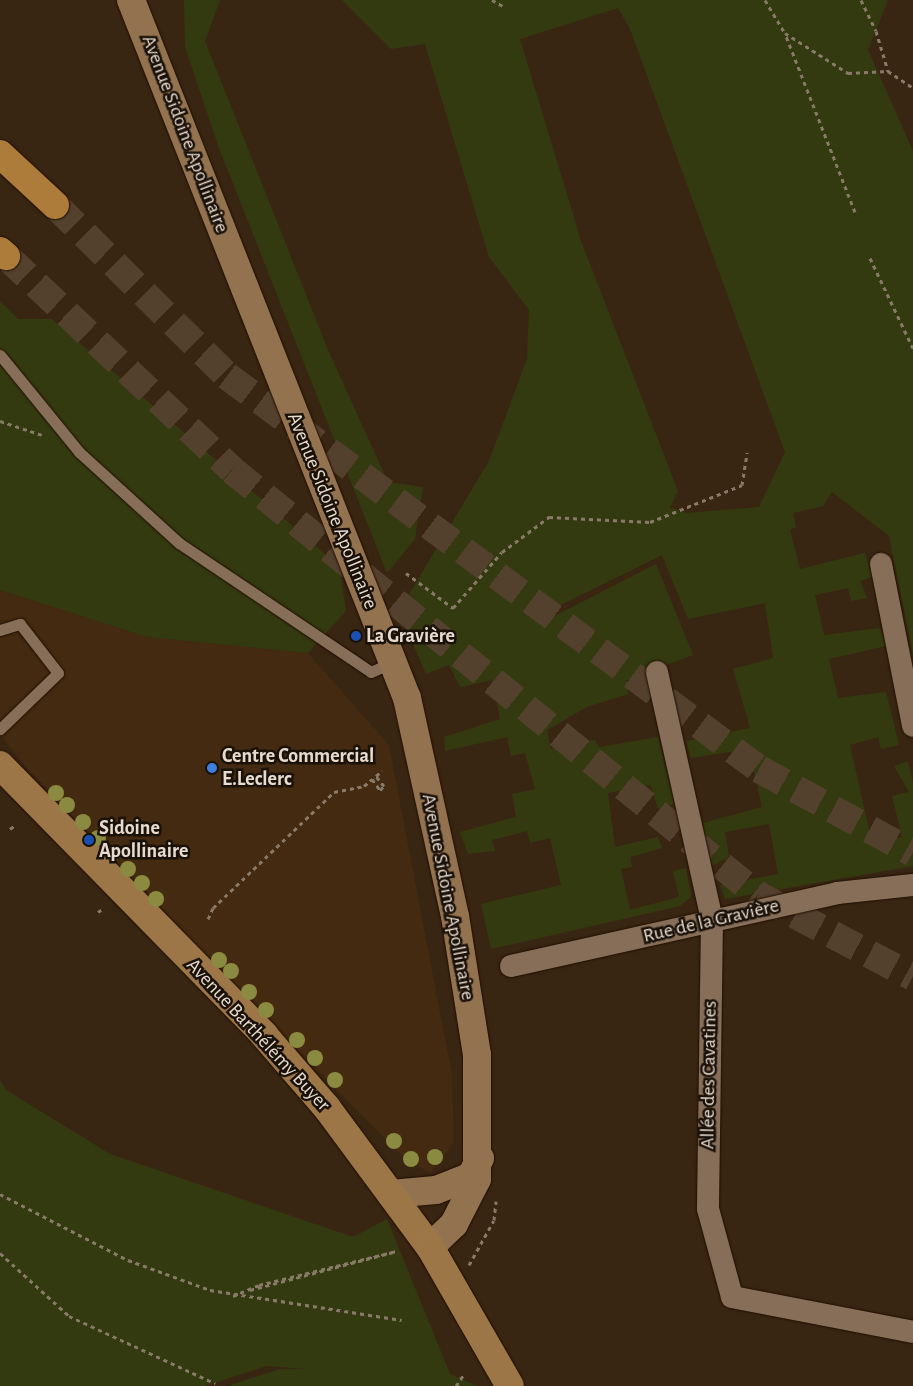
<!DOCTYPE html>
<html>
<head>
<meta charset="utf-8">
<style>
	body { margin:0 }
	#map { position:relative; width:913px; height:1386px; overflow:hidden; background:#392612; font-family:"Alegreya Sans",sans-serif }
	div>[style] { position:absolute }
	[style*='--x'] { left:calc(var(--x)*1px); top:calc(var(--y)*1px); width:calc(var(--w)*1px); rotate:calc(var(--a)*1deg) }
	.built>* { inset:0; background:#432a10 }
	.green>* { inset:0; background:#343a10 }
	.highway-tunnel>* { height:28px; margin-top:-14px; transform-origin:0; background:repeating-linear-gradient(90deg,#53412e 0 28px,transparent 0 42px) }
	.path>* { height:3px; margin-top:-1.5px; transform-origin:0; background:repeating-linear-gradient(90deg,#897969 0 4px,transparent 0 8px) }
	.roads { filter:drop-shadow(0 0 1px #200e00) drop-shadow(0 0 1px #200e00) }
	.lane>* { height:11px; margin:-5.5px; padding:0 5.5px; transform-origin:5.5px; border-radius:5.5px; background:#866e58 }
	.street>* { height:22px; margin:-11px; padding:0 11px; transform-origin:11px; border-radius:11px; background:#866e58 }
	.secondary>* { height:28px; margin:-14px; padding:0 14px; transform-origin:14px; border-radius:14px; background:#92724f }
	.primary>* { height:28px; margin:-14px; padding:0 14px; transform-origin:14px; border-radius:14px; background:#9d7647 }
	.highway>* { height:28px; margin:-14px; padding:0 14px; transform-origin:14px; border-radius:14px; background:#ad7c3b }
	.trees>* { width:16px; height:16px; margin:-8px; border-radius:50%; background:#8a8b40 }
	.dots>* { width:14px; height:14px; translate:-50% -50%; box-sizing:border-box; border:2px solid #1a1108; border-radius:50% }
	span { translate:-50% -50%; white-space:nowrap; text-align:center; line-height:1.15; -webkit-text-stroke:5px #1a1108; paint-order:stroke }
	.street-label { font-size:20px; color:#e7dace }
	.poi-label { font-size:20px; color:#e7dace; font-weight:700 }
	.left { translate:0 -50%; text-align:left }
</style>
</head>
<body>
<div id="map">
	<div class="built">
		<i style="clip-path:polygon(0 590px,147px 637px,308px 653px,389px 745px,452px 1075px,454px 1142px,431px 1173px,406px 1160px,273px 1025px,25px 766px,0 734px)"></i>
	</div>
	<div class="green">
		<i style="clip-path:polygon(220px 0,205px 41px,328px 350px,388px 482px,423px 487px,415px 539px,387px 573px,219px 148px,185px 47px,184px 0)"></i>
		<i style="clip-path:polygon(evenodd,342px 0,888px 0,868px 50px,913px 151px,913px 655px,889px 536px,832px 492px,823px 506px,793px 513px,796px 527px,790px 530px,800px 569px,865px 553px,872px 577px,860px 581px,867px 598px,851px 601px,848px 588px,815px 595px,824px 635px,880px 628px,886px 646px,829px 659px,838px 698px,886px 692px,899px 745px,881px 749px,878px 737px,850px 745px,872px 843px,902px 837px,892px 796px,909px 792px,894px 766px,908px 761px,913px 783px,913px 866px,725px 899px,720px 885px,778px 874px,769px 824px,725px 832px,729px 857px,710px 867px,703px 823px,762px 807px,749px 749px,691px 758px,686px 741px,750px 728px,733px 669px,773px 658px,765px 603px,688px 619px,662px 555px,532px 619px,541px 623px,656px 564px,693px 655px,627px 680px,628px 694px,587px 707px,547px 730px,551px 749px,595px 740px,599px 747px,658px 737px,674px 804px,658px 809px,651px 785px,608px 793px,615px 847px,658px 837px,662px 848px,630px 857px,632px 867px,621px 869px,630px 910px,679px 897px,673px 871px,686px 868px,691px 897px,680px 906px,491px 949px,481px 904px,561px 885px,550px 838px,530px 843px,527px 831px,492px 840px,495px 851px,468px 854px,460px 832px,516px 817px,512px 794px,535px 789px,525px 753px,511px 756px,507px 737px,445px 751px,444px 737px,500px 719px,492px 680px,460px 687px,449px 665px,426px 674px,404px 623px,405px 601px,489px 461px,527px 359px,529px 310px,489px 257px,425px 44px,391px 49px,342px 0,618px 8px,630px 29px,785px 452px,759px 507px,687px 513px,670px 508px,678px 491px,581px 241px,520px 39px,618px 8px)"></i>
		<i style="clip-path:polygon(0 301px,18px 319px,52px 319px,339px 566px,346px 611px,308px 653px,147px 637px,0 590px)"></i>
		<i style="clip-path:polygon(0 1080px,6px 1090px,110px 1154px,353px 1237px,387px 1219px,450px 1374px,477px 1386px,228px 1386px,280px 1369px,307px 1369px,266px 1366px,205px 1386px,0 1386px)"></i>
	</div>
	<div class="highway-tunnel">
		<i style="--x:55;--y:205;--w:243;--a:44.8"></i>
		<i style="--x:227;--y:376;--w:661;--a:36.45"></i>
		<i style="--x:759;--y:769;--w:175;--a:28.6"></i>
		<i style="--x:6;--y:256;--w:311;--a:43.4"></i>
		<i style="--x:232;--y:470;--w:676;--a:38.94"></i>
		<i style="--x:758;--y:895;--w:175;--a:27.9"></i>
	</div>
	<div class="path">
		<i style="--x:492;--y:0;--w:13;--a:29"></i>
		<i style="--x:765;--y:0;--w:39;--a:59"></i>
		<i style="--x:861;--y:0;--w:34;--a:64"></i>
		<i style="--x:876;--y:31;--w:42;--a:73.3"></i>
		<i style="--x:888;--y:71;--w:30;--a:34"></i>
		<i style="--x:855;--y:212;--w:192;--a:-111.4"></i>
		<i style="--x:785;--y:33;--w:75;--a:32.4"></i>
		<i style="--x:848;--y:73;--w:40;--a:-2.9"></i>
		<i style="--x:870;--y:258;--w:100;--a:64.5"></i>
		<i style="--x:0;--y:421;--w:44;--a:18.4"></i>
		<i style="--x:406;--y:573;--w:59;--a:36.7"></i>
		<i style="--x:453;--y:608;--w:74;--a:-48.8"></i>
		<i style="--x:502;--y:552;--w:59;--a:-36.7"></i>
		<i style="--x:549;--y:517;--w:101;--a:2.8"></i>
		<i style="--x:650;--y:522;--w:99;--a:-21.9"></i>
		<i style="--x:742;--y:485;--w:33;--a:-81"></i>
		<i style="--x:10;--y:829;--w:5;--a:-37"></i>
		<i style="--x:98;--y:912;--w:4;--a:-34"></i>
		<i style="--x:208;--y:919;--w:12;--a:-66"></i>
		<i style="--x:213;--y:908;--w:168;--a:-43.8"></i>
		<i style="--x:334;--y:792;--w:31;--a:-11"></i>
		<i style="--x:364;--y:786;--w:11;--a:-41"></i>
		<i style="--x:372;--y:779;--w:14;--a:54"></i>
		<i style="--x:380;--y:790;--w:6;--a:-45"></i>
		<i style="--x:384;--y:786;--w:13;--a:-129"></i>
		<i style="--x:376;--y:776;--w:8;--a:-40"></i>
		<i style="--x:0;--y:1194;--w:144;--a:27.3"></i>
		<i style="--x:128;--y:1260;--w:87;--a:20.1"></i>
		<i style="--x:210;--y:1290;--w:194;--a:8.9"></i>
		<i style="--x:0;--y:1253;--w:93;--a:42.4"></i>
		<i style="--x:69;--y:1316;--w:161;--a:24.7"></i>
		<i style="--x:469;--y:1265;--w:51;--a:-60.9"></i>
		<i style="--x:494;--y:1220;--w:19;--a:-84"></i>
		<i style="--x:250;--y:1290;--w:148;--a:-14.9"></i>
		<i style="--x:233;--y:1296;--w:28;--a:-23"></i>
		<i style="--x:259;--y:1285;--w:141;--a:-13.9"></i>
		<i style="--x:456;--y:1386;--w:14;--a:-56"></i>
	</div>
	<div class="roads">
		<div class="lane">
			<i style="--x:0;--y:355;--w:125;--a:50.8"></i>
			<i style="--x:79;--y:452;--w:135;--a:42.3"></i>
			<i style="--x:179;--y:543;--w:231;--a:33.9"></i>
			<i style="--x:371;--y:672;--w:23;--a:-25"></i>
			<i style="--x:0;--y:630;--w:21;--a:-17"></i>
			<i style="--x:20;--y:624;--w:62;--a:52.2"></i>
			<i style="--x:58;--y:673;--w:81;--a:136"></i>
		</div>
		<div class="street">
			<i style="--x:881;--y:564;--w:165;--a:78.8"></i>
			<i style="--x:657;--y:672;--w:254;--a:77.5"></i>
			<i style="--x:712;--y:920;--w:289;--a:90.8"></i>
			<i style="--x:708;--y:1209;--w:91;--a:74.7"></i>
			<i style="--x:732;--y:1297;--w:184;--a:10.9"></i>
			<i style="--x:511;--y:966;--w:334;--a:-12.6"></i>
			<i style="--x:837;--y:893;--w:76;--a:-6"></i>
		</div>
		<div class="secondary">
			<i style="--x:131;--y:0;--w:751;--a:68.43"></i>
			<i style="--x:407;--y:698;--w:223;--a:77.6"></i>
			<i style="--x:455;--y:916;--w:141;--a:81"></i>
			<i style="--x:477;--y:1055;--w:124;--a:90"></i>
			<i style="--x:477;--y:1179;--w:51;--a:117.1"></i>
			<i style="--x:454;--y:1224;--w:33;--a:136"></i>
			<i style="--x:391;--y:1194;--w:45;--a:-5.1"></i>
			<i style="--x:436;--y:1190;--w:22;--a:-21"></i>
			<i style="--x:457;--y:1182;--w:15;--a:-23"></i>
			<i style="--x:471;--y:1176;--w:20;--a:-63"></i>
		</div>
		<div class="primary">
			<i style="--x:0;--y:765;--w:378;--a:45.6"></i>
			<i style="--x:264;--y:1035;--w:96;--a:49.2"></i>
			<i style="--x:327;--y:1108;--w:173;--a:53.5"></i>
			<i style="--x:430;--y:1247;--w:160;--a:60.1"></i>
		</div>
		<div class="highway">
			<i style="--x:0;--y:154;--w:75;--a:42.8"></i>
			<i style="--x:0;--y:251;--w:8;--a:40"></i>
		</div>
	</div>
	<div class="trees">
		<i style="left:56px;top:793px"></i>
		<i style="left:67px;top:805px"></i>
		<i style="left:83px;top:822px"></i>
		<i style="left:98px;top:838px"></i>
		<i style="left:113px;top:853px"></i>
		<i style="left:128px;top:869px"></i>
		<i style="left:142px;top:883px"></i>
		<i style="left:156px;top:899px"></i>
		<i style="left:219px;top:960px"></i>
		<i style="left:231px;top:971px"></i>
		<i style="left:249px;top:992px"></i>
		<i style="left:266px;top:1010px"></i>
		<i style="left:297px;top:1040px"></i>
		<i style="left:315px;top:1058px"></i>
		<i style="left:335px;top:1080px"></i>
		<i style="left:394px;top:1141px"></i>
		<i style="left:435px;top:1157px"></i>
		<i style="left:411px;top:1159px"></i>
	</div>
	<div class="dots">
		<i style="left:356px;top:636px;background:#1a4fb4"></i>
		<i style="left:212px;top:768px;background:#3f7fe0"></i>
		<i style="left:89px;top:840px;background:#1a4fb4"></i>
	</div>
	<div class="street-label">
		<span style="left:185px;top:134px;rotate:69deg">Avenue Sidoine Apollinaire</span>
		<span style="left:332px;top:511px;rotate:68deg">Avenue Sidoine Apollinaire</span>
		<span style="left:448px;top:897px;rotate:79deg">Avenue Sidoine Apollinaire</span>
		<span style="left:711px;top:921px;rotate:-13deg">Rue de la Gravière</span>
		<span style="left:258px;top:1035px;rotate:47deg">Avenue Barthélémy Buyer</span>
		<span style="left:709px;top:1075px;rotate:-89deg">Allée des Cavatines</span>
	</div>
	<div class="poi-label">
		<span class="left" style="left:366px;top:636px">La Gravière</span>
		<span class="left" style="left:222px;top:768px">Centre Commercial<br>E.Leclerc</span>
		<span class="left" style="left:99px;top:840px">Sidoine<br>Apollinaire</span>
	</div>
</div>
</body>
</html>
